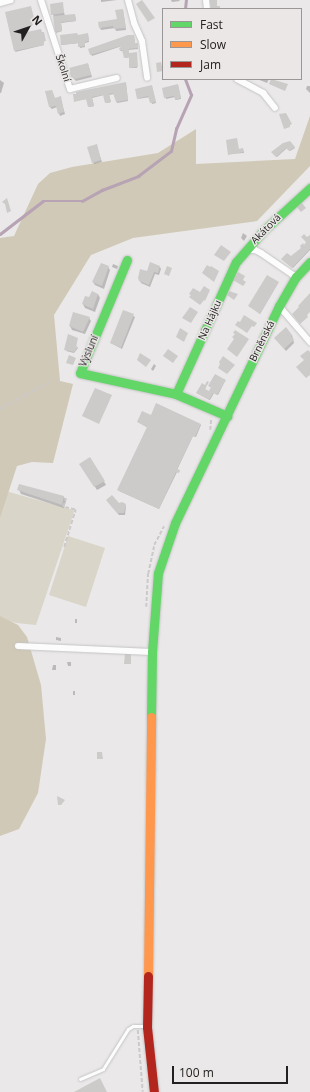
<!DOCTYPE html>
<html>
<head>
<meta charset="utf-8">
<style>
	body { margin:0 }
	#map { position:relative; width:310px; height:1092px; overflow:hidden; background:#eae8e8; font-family:"Open Sans",sans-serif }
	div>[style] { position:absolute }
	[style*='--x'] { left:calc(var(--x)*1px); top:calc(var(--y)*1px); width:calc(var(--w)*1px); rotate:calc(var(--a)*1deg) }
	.green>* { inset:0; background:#d9d5c9 }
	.forest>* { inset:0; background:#d0c9b7 }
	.shadow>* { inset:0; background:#0003 }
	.stream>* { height:2.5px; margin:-1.25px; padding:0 1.25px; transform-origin:1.25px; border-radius:1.25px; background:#b7a3b4 }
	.building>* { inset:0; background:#cccbca }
	.path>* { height:1.5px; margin-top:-0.75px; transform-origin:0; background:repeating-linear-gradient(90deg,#cbc9c9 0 4px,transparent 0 6px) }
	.roads { filter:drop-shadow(0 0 1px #c5c4c4) drop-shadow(0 0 1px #c5c4c4) }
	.lane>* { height:3px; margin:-1.5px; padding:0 1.5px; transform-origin:1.5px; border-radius:1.5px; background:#fcfcfc }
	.street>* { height:6px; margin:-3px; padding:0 3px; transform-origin:3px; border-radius:3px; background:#fcfcfc }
	.fast>* { height:9px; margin:-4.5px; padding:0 4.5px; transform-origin:4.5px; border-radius:4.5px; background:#63d668 }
	.slow>* { height:9px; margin:-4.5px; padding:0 4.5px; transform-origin:4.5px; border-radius:4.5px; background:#ff974d }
	.jam>* { height:9px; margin:-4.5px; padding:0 4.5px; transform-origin:4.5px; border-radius:4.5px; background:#b3261e }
	span { translate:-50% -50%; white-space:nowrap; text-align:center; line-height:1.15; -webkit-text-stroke:3px #ebe7e7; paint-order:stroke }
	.street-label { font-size:10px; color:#222020 }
	.legend { position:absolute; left:162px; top:8px; width:140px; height:72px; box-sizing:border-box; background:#ebe7e7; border:1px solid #9b9797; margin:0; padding:5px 7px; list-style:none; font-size:12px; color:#222020 }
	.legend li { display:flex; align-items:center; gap:8px; height:20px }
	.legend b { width:20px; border:1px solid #9b9797 }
	.north { position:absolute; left:8px; top:8px; width:40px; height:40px; -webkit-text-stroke:3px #ebe7e7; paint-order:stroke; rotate:50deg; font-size:11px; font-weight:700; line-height:16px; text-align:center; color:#222020 }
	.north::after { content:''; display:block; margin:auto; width:14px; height:18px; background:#222020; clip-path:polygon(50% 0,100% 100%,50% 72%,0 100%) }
	.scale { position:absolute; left:172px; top:1066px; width:116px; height:18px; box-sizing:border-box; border:2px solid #222020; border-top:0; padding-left:5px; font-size:12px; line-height:14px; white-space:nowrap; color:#222020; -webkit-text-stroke:3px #ebe7e7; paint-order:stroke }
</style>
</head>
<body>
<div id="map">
	<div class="green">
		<i style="clip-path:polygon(2px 490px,73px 510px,74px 512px,36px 625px,17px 623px,0 619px,0 497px)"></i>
		<i style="clip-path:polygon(68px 536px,105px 548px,86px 607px,49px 595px)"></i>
	</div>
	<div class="forest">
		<i style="clip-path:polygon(310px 116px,310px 166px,257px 221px,133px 238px,91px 255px,54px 315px,60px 381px,73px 384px,53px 463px,32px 462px,17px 466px,0 518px,0 238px,14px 236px,38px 184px,50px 173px,72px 167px,158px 153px,196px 129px,196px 164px,295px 159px)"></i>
		<i style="clip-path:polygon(0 616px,18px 625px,27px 637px,41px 685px,46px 739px,38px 793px,19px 829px,0 836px)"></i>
	</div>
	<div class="shadow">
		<i style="clip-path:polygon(101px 0,117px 0,101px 2px)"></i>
		<i style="clip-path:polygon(171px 0,179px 0,180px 1px,172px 2px)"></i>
		<i style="clip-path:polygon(62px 4px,65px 16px,75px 15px,76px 21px,61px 23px,62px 31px,56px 33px,54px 16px,52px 14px)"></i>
		<i style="clip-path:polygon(31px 8px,33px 19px,31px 19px,32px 26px,25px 27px,27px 33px,44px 34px,45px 41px,43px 42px,44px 45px,15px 52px)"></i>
		<i style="clip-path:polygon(123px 10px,126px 30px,116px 31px,115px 28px,101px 30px,100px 28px,118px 20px)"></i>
		<i style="clip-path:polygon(88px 35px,89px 42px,85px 43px,85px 47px,80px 48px,79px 43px,62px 45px,61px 36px)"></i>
		<i style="clip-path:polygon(134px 36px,135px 44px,137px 45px,138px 49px,128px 50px,129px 54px,136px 54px,137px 68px,131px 68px,130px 57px,126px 58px,123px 51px,121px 51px,120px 49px,122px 46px,92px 56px,89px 50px)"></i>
		<i style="clip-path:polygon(88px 64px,92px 77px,76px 81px,74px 79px,72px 76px)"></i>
		<i style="clip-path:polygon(257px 79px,269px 79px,267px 83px)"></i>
		<i style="clip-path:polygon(0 80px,4px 83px,1px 93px,0 93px)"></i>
		<i style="clip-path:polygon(126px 84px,128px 101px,117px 103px,114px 94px,109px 95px,111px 102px,107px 103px,104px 95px,92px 98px,94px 106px,90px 107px,87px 99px,75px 101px)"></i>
		<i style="clip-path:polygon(178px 85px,181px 99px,176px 100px,175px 97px,166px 99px,163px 89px)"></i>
		<i style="clip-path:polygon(307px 86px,310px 86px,310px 93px,306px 89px)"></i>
		<i style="clip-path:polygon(152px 87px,156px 103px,152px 104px,150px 97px,138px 99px)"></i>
		<i style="clip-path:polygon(52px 91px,55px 99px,61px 100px,65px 114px,60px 116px,57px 107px,52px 109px,50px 107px)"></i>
		<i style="clip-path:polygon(290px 142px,295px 148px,290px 151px,287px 148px,277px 157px,273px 152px)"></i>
		<i style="clip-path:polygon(97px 147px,102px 162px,94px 164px,93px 162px)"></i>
		<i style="clip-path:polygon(239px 150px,243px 150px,244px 153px,229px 154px)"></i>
		<i style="clip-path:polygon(243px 233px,247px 236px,244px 241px,241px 238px)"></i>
		<i style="clip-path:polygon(310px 237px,310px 250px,293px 268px,283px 260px,291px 257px,304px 246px,308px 243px,306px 238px)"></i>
		<i style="clip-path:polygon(113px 264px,118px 266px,117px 269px,112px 267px)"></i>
		<i style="clip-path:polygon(108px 267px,110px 270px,104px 289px,95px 285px,93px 282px)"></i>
		<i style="clip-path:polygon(160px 267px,161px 269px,159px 275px,155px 274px,150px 287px,141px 283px,140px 281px,148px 272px)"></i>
		<i style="clip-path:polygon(278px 283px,260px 314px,250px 306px)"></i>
		<i style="clip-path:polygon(98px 294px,100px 298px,95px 312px,85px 308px,83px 304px)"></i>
		<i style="clip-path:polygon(124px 311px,135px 317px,122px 349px,111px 343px)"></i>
		<i style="clip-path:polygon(89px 318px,91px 321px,85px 334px,72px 330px,70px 326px)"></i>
		<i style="clip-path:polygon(292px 335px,294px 343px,286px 351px,277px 340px)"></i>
		<i style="clip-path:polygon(77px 339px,76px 347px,78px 348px,74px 353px,66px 351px)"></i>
		<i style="clip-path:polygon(154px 364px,156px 366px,153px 371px,151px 369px)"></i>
		<i style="clip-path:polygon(225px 381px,218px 395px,214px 393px,210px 400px,197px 393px,206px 386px,205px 390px,209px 393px,212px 388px,209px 386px)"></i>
		<i style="clip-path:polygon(157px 405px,201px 425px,196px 437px,193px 436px,177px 470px,180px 472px,177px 472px,159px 509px,119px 491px,148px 428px,138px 422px,151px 417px)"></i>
		<i style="clip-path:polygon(90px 458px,106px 485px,97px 490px,81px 464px)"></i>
		<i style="clip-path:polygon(19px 490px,64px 497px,66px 501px,64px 508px,21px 494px)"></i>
		<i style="clip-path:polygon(108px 502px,126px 506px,125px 515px,119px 515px)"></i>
		<i style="clip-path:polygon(75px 619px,77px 619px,77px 623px,75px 623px)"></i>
		<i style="clip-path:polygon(56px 637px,61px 638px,61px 641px,56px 640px)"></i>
		<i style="clip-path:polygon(67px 662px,71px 662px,71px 666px,68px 666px)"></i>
		<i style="clip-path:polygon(53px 665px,56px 665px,56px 670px,52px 670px)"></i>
		<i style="clip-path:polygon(73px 691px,75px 691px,75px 695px,73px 695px)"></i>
	</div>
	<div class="stream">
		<i style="--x:185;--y:9;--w:9;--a:-84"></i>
		<i style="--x:0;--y:234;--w:54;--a:-37.5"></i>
		<i style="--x:43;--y:201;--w:39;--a:0"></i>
		<i style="--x:82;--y:201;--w:23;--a:-29"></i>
		<i style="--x:102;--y:190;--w:39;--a:-21"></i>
		<i style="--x:138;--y:176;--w:41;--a:-37.1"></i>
		<i style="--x:171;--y:151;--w:23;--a:-77"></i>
		<i style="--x:176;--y:129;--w:37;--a:-66"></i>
		<i style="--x:191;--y:95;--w:17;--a:-111"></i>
	</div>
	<div class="building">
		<i style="clip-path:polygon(142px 0,155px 18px,148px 22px,136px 4px)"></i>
		<i style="clip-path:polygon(210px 0,217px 0,217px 6px,220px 6px,220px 9px,211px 9px)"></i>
		<i style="clip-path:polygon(63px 2px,64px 13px,51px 15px,50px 4px)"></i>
		<i style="clip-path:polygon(31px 6px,34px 18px,31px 19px,33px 25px,26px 27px,27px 32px,41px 29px,42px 32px,44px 32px,46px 41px,44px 41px,44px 45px,14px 51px,5px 12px)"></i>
		<i style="clip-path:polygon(123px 9px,126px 28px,114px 29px,113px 26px,99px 28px,98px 22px,117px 19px,115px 10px)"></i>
		<i style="clip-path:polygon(75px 14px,76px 21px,61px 22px,62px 31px,55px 32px,53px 16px)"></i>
		<i style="clip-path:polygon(77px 33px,78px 35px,88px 33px,89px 41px,85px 42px,85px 46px,78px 47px,78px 43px,61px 45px,60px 35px)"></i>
		<i style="clip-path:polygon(128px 35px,134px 35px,135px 43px,138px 43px,138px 48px,129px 49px,129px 53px,137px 52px,138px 67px,129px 68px,129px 57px,124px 58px,122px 50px,120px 51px,119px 48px,121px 47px,121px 46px,90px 55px,88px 49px)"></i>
		<i style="clip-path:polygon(161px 62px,163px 71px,157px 72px,156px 63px)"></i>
		<i style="clip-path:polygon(88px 63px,91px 75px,75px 79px,71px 77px,69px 68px)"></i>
		<i style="clip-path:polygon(271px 79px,288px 84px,285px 91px,269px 84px)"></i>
		<i style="clip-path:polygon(126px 82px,128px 100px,116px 102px,113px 93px,109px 94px,111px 102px,105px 103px,103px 95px,92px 97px,94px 106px,88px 107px,86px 99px,74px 102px,73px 94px,76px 94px,76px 92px)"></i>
		<i style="clip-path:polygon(178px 84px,181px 98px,175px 100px,174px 96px,164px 98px,162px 88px)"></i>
		<i style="clip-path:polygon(152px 85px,156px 102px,150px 103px,148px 96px,137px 99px,135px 89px)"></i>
		<i style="clip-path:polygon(52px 90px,55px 98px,61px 96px,64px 112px,58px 114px,56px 106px,49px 107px,45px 91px)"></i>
		<i style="clip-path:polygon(286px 113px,292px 124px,290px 125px,290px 127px,284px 129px,279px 114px)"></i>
		<i style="clip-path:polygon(237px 138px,239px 149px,243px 148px,244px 152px,228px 155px,226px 140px)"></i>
		<i style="clip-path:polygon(290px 141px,295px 147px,289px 151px,286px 148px,276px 157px,271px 152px,283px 143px)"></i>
		<i style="clip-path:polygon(97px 144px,101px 160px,92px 163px,87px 147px)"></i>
		<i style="clip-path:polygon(7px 198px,11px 211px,7px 213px,5px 204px,2px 202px)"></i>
		<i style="clip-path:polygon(301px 202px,306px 208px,301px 212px,296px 206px)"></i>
		<i style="clip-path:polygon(304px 234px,307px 237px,310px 235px,310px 249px,292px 268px,281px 259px,287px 253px,291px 256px,301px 248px,300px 246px,303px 243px,304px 245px,306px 242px,301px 237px)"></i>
		<i style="clip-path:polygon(221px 245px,231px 252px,224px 261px,214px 255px)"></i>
		<i style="clip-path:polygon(150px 262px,160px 266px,158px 273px,154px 272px,149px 285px,139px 281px,138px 278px,140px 269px,147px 271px)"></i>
		<i style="clip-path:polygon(101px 263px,109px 266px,102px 286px,92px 282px)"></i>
		<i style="clip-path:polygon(207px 265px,210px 267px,211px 266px,219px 271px,214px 282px,202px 273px)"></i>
		<i style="clip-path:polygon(167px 266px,172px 268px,169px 276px,164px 274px)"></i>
		<i style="clip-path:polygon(238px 272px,245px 276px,243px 280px,246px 282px,243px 286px,233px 280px)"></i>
		<i style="clip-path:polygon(267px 275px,279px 282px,260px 314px,248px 306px)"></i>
		<i style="clip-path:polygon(204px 286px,210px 290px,205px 301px,204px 300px,200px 305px,189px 297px,191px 295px,189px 294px,193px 288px,200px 292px)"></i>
		<i style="clip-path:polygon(92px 291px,98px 294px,93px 309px,82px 304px,85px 296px,89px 297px)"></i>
		<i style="clip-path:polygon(229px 291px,238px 294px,234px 300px,227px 295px)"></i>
		<i style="clip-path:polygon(310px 293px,310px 312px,307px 315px,308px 317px,300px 324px,292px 314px,299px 307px,298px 306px)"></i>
		<i style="clip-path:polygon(190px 307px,198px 312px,191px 323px,182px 318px)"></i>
		<i style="clip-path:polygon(123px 310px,134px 314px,121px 348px,110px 343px)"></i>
		<i style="clip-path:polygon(73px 312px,90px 317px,83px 332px,69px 326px)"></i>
		<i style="clip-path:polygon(244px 315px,257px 323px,254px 327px,252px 326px,247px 333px,235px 325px,238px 321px,240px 322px)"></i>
		<i style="clip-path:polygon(286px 327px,292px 335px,291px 336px,294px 340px,284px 349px,274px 338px)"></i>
		<i style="clip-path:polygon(180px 328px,188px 333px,184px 342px,176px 337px)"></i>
		<i style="clip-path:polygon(235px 330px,249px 339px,237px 357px,227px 349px,234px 339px,232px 337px,235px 334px,233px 333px)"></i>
		<i style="clip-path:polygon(68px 334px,78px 338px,76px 346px,78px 347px,74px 352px,64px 350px)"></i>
		<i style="clip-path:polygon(168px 349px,178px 356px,173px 363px,163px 356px)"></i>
		<i style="clip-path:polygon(308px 350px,310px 352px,310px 375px,306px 378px,296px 367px,304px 360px,300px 356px)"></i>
		<i style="clip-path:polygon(140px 353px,151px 360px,146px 367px,137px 360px)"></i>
		<i style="clip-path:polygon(69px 355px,76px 358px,73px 365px,66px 363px)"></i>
		<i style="clip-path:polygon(223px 356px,235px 365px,227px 374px,218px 368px,220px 364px,219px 362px)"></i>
		<i style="clip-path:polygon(215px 374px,226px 380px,217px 395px,213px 393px,209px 400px,196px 393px,202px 383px,205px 385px,207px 381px,209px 382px,205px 389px,209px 391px,211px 387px,208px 386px)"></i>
		<i style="clip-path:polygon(95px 388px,112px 395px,99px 424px,82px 416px)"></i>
		<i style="clip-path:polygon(156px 403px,201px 424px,195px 437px,193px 436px,177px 469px,180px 470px,179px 473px,176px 472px,159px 509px,117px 490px,147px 427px,137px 422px,142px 411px,151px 415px)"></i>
		<i style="clip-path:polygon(90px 457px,105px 481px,94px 487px,79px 464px)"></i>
		<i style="clip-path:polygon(19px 484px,64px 496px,62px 505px,17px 490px)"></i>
		<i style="clip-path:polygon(112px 495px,119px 503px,122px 502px,126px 504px,124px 513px,117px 513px,106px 500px)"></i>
		<i style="clip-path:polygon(125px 653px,131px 654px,131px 664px,124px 664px)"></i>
		<i style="clip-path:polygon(97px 752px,102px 752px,103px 759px,97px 759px)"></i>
		<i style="clip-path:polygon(57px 796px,65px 800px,61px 805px,58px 805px)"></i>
		<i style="clip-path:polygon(100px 1078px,107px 1092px,74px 1092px)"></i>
	</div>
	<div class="path">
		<i style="--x:0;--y:409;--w:56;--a:-28.9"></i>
		<i style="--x:210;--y:430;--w:12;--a:-85"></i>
		<i style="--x:64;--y:547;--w:39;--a:-73"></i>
		<i style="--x:75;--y:510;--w:12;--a:-166"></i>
		<i style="--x:63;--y:507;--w:9;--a:-72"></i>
		<i style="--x:146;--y:607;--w:33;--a:-87"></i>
		<i style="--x:148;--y:574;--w:30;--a:-78"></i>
		<i style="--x:154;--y:545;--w:21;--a:-62"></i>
		<i style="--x:138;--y:1030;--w:62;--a:85.4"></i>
	</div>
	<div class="roads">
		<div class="lane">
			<i style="--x:80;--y:1079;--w:25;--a:-23"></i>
			<i style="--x:103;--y:1069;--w:47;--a:-58"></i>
			<i style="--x:128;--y:1029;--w:6;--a:-31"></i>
			<i style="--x:133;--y:1026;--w:12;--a:0"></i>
		</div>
		<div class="street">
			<i style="--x:41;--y:0;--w:94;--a:72"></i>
			<i style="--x:70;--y:89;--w:48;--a:-13.2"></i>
			<i style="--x:128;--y:0;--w:24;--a:75"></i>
			<i style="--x:134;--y:23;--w:20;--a:66"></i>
			<i style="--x:142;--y:41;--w:37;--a:82"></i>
			<i style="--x:206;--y:0;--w:9;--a:84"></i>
			<i style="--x:0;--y:3;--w:11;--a:-15"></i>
			<i style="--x:237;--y:79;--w:30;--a:28"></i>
			<i style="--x:263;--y:93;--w:19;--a:51"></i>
			<i style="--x:248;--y:250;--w:7;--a:0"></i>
			<i style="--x:255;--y:250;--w:7;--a:27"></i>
			<i style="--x:261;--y:253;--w:42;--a:34.4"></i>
			<i style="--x:279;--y:306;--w:48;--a:49.3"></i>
			<i style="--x:18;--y:646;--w:134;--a:2.6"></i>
		</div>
		<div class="fast">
			<i style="--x:127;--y:260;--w:122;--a:112.6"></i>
			<i style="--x:80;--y:373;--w:98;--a:12.3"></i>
			<i style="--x:176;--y:394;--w:56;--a:23.3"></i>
			<i style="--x:176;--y:394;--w:145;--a:-65.6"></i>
			<i style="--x:236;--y:262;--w:41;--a:-48.9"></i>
			<i style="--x:263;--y:231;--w:64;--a:-42.5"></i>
			<i style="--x:151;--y:717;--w:65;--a:-89.1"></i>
			<i style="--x:152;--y:652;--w:79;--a:-85.7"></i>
			<i style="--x:158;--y:573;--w:53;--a:-71.2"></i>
			<i style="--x:175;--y:523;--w:241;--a:-64.4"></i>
			<i style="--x:279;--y:306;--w:34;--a:-60"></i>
			<i style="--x:296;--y:277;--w:21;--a:-47"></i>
		</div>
		<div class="slow">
			<i style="--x:148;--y:976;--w:259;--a:-89.3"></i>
		</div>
		<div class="jam">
			<i style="--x:148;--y:976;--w:51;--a:91.1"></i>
			<i style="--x:147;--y:1027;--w:65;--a:83.9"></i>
		</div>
	</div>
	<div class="street-label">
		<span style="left:63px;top:68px;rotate:72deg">Školní</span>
		<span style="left:266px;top:229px;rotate:-45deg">Akátová</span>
		<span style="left:210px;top:320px;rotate:-66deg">Na Hájku</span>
		<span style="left:262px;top:341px;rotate:-64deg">Brněnská</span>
		<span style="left:89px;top:351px;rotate:-67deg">Výsluní</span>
	</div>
	<ul class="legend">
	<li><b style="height:5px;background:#63d668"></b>Fast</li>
	<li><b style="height:5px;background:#ff974d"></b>Slow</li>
	<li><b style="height:5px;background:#b3261e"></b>Jam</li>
	</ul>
	<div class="north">N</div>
	<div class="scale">100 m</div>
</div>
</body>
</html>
